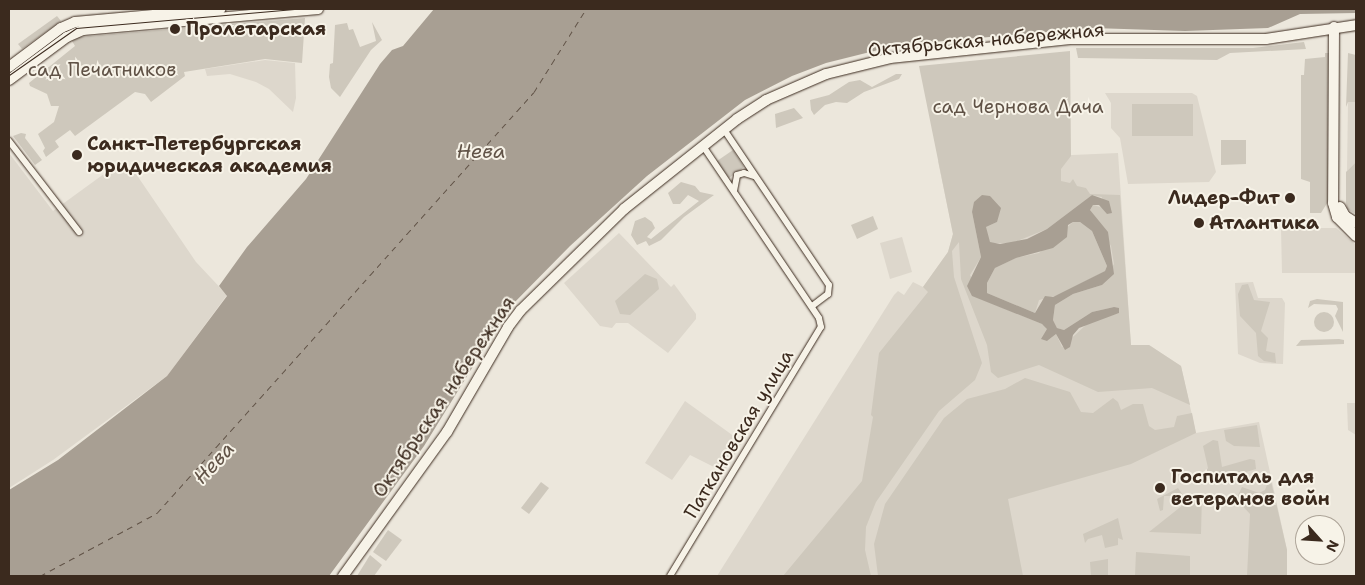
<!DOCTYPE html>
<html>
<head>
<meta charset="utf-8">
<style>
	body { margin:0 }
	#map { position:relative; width:1365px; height:585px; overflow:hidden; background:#ece7dc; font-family:"Shantell Sans",sans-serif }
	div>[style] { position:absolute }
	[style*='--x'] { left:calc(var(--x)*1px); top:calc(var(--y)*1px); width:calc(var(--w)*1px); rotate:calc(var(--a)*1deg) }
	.built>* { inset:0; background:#ddd7cc }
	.green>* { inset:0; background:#cec8bc }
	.round { border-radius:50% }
	.water>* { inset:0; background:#a89f93 }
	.ferry>* { height:1px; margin-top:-0.5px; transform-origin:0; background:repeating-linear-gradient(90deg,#615347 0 6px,transparent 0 11px) }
	.roads { filter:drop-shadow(0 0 1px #3b2a1e) drop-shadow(0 0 1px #3b2a1e) }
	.street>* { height:6px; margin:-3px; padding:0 3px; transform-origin:3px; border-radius:3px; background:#f7f3e8 }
	.primary>* { height:10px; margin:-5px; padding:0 5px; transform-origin:5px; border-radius:5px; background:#f7f3e8 }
	.tram>* { height:1px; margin:-0.5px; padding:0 0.5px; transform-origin:0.5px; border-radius:0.5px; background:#3b2a1e }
	.dots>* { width:14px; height:14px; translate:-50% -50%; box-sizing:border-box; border:2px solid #f7f3e8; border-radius:50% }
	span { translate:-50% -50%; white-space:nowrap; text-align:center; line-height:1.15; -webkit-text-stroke:4px #f7f3e8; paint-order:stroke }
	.poi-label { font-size:19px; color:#3b2a1e; font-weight:700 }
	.left { translate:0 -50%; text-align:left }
	.right { translate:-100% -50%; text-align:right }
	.street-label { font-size:19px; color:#3b2a1e }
	.park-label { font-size:19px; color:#605246 }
	.water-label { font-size:20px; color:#615347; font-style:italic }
	.frame { position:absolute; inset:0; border:10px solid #3b2a1e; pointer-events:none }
	.north { position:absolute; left:1295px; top:515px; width:50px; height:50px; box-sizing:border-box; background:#f7f3e8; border:1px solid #aca397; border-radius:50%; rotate:116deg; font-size:14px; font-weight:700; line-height:20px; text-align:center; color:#3b2a1e }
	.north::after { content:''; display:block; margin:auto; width:18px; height:22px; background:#3b2a1e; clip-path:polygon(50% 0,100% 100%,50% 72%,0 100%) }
</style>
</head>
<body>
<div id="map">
	<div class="built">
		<i style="clip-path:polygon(265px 60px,295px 63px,296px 98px,293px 112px,269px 89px,256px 82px,230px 74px,207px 76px,205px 69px)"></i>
		<i style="clip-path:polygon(1105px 93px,1192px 93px,1197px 96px,1216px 172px,1209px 182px,1128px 184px,1120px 138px,1111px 128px,1111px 103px)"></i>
		<i style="clip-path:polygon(1348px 102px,1356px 102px,1356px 162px,1347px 171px)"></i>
		<i style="clip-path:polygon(9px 153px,53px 211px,108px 171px,119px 165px,125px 173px,132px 168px,196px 262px,227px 295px,167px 376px,53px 460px,9px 488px)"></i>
		<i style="clip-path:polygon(1118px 153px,1131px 345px,1149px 345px,1181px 366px,1196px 433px,1259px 422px,1287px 550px,1287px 576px,717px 576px,894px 295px,898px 291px,904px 295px,913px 282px,923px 287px,948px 252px,953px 234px,938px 161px)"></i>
		<i style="clip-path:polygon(1281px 228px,1336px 228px,1356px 245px,1356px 273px,1282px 273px)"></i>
		<i style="clip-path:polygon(619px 233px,671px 287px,674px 284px,696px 314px,696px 319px,668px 353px,628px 323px,616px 323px,612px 328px,600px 326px,564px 283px)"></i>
		<i style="clip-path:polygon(902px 237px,912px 272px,890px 279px,880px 243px)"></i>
		<i style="clip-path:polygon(1253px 282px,1258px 298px,1282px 298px,1285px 303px,1283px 364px,1260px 363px,1238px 354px,1235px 283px)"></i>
		<i style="clip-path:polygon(685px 401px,742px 442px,724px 472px,690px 455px,672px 480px,645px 463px)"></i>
		<i style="clip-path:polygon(1347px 403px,1356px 403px,1356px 435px,1348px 430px)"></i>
	</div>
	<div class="green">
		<i style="clip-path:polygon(57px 16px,61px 21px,22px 49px,18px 44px)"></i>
		<i style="clip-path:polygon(305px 18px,302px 63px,265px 59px,184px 72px,185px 76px,151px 102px,145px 94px,135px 92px,75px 136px,70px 130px,55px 141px,59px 147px,46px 157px,43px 151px,45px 148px,38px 134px,54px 122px,59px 106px,51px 106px,47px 94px,30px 86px,29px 83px,75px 46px,72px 41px,79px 37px)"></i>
		<i style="clip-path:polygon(372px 22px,382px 40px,371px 50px,340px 97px,331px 88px,329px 77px,330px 64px,333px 63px,335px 25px,347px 23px,349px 30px,353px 29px,360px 47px,376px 41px)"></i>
		<i style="clip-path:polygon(1304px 42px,1306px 49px,1230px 53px,1217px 60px,1078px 58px,1076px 48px,1253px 48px)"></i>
		<i style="clip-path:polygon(evenodd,1070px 51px,1071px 156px,1061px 169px,1061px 181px,1070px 183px,1073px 179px,1077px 186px,1086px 188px,1090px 194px,1120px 195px,1131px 345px,1149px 345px,1181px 366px,1190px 405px,1152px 388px,1098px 392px,1039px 365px,998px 378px,991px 372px,987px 345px,961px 279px,959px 242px,952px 251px,954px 277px,982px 363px,975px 380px,939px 411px,876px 502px,866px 527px,865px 550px,871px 576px,783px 576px,862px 481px,873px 417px,871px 415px,879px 353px,928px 292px,923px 287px,948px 252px,953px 234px,919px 66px,1070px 51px,1092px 195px,1102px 197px,1104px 208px,1093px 205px,1090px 210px,1111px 246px,1114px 264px,1102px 285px,1073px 294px,1055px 305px,1053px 320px,1057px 328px,1064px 330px,1092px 312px,1114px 307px,1119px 313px,1088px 323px,1062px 347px,1056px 334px,1047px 341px,1047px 328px,1042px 324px,981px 299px,970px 275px,981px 257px,972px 212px,990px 196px,997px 222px,986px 227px,986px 234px,990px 243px,1012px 243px,1047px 229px,1092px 195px)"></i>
		<i style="clip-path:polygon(1325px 53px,1329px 53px,1329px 200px,1321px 213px,1310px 213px,1310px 182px,1301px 179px,1301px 75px,1304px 75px,1305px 59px,1325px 57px)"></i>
		<i style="clip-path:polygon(1348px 53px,1356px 55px,1356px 102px,1348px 102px,1346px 107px)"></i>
		<i style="clip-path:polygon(896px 74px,902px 74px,899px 79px,864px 92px,847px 103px,836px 102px,825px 105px,814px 115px,811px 110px,810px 100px,829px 95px,849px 82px,860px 80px,872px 87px)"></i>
		<i style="clip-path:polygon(1132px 104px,1193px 104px,1193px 136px,1132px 136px)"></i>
		<i style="clip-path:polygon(794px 108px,803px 118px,776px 128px,775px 114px)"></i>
		<i style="clip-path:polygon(21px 133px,26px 134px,25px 138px,42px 160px,35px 165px,13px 136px)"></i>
		<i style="clip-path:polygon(1221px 140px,1246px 140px,1246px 164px,1221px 165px)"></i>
		<i style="clip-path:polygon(733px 150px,744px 167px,729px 178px,717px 161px)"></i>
		<i style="clip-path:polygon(1356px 162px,1356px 214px,1347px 209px,1346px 202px,1346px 172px)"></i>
		<i style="clip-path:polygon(681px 182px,695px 186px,700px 192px,714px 195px,684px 217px,661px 240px,649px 246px,646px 241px,637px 245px,631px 235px,635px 221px,645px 217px,652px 222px,655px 228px,647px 237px,651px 239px,699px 201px,688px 195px,680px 204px,673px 204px,668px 193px)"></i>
		<i style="clip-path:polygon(873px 216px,878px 229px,857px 239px,851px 225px)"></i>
		<i style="clip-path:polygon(1073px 222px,1080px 222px,1092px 231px,1107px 266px,1105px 271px,1059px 295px,1039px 300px,1035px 313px,987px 293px,987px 283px,995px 268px,1015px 258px,1039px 253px)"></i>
		<i style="clip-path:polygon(645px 274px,657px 279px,659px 289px,630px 315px,620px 314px,615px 301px)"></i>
		<i style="clip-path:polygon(1248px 284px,1254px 300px,1270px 302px,1261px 331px,1268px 338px,1266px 351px,1275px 353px,1276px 363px,1264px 361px,1258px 356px,1256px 333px,1240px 316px,1238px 294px,1242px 285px)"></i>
		<i style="clip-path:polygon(1317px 299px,1343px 302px,1343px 332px,1335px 316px,1338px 309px,1336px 305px,1314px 304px,1308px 308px,1310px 301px)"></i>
		<i class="round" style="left:1314px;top:312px;width:20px;height:20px"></i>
		<i style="clip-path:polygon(1339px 339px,1344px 340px,1344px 344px,1296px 346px,1301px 340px)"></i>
		<i style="clip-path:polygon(1025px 378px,1070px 392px,1081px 412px,1093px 413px,1113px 398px,1118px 402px,1121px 410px,1133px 404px,1143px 404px,1149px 426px,1155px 430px,1174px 427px,1177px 416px,1192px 413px,1196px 433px,1131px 464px,1008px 499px,1023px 576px,878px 576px,874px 544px,885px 504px,944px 418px,967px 399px,1005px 389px)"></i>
		<i style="clip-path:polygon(1257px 425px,1260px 447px,1234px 446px,1226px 441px,1224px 430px)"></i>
		<i style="clip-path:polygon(1213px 440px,1218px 441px,1222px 467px,1250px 459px,1255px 460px,1256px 469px,1203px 485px,1202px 477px,1208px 468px,1203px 446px)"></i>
		<i style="clip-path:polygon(1270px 477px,1287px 550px,1287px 576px,1247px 576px,1250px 514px,1236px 499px,1242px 487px,1259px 493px,1265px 490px)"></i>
		<i style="clip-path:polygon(541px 482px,549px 488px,529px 514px,521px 508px)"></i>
		<i style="clip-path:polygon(1178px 488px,1185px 498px,1176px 505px,1173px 496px,1164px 496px,1163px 510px,1160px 511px,1157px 499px)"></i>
		<i style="clip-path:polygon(1198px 493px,1202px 495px,1201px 534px,1149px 532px)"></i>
		<i style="clip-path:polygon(1118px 518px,1123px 540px,1118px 538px,1118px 545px,1105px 548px,1102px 535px,1088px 539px,1085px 543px,1083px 534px)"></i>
		<i style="clip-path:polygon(388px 530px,402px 540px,386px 561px,373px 552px)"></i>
		<i style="clip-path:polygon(1136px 552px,1190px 556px,1190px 576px,1135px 576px)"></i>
		<i style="clip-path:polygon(370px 555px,382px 565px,374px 576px,357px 576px)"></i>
		<i style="clip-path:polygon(1108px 559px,1108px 576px,1091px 576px,1090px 562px)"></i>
	</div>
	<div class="water">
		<i style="clip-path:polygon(434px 9px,1356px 9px,1356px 13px,1300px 14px,1268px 28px,1185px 31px,1093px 28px,898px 45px,826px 63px,792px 76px,745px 100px,647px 176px,570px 246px,509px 308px,424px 446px,329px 576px,9px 576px,9px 490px,58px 460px,167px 376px,227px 296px,219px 286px,247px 247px,306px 179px,380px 64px,392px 50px,403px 46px)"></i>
		<i style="clip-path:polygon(evenodd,982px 195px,990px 196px,1001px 208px,997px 222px,986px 227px,990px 242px,1000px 244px,1027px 239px,1047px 229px,1092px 195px,1109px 201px,1112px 213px,1107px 214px,1099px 205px,1093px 205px,1090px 210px,1108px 232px,1114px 274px,1102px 285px,1073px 294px,1055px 305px,1053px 320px,1057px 328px,1064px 330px,1092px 312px,1114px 307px,1119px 308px,1119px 313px,1079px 328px,1073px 335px,1070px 347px,1065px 350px,1056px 334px,1047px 341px,1041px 339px,1047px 329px,1042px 324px,972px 296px,967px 286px,981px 257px,972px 212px,974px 202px,982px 195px,1073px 222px,1080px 222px,1092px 231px,1107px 266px,1105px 271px,1053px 297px,1045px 296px,1035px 313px,987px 293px,987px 283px,995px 268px,1016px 258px,1053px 248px,1067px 237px,1068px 225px,1073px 222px)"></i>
	</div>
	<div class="ferry">
		<i style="--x:40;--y:576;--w:133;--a:-28.3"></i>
		<i style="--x:157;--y:513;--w:565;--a:-48.16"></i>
		<i style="--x:534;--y:92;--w:98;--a:-57.9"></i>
	</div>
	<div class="roads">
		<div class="street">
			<i style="--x:727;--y:134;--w:182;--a:56"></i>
			<i style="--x:829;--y:285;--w:9;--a:96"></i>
			<i style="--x:828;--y:294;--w:20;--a:143"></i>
			<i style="--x:9;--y:141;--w:115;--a:52.4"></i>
			<i style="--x:734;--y:191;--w:16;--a:-79"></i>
			<i style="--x:737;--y:175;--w:7;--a:-16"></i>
			<i style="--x:744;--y:173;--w:10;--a:17"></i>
			<i style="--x:670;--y:576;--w:291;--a:-58.8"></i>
			<i style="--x:821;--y:327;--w:9;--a:-103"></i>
			<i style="--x:819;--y:318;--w:207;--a:-124"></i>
		</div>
		<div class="primary">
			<i style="--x:1334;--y:27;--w:176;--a:90.3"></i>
			<i style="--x:1333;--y:203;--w:15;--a:74"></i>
			<i style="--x:1337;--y:217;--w:27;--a:45"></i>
			<i style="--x:9;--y:67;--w:65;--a:-36.9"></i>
			<i style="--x:61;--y:28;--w:15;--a:-23"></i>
			<i style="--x:75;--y:22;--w:146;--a:-5.1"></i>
			<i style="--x:9;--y:80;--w:72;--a:-36.6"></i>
			<i style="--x:67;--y:37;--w:17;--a:-24"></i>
			<i style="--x:83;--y:30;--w:236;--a:-5.1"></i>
			<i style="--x:1340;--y:207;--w:10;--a:61"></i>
			<i style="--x:1345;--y:216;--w:13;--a:32"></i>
			<i style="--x:343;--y:576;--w:178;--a:-54.2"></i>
			<i style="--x:447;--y:432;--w:121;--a:-59.8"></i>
			<i style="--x:508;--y:327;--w:21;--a:-53"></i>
			<i style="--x:521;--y:310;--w:144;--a:-44.4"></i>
			<i style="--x:624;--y:209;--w:144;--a:-38.5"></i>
			<i style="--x:737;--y:119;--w:35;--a:-33"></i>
			<i style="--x:766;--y:100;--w:65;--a:-23.4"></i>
			<i style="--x:826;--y:74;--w:66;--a:-14"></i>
			<i style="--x:890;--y:58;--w:181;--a:-6"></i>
			<i style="--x:1070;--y:39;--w:196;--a:0"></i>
			<i style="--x:1266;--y:39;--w:91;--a:-8.8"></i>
		</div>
	</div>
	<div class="tram">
		<i style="--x:9;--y:75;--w:82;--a:-35"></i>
		<i style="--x:76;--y:28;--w:219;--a:-5"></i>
	</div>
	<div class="dots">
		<i style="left:175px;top:29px;background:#3b2a1e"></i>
		<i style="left:77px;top:155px;background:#3b2a1e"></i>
		<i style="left:1290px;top:198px;background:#3b2a1e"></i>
		<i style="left:1199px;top:223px;background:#3b2a1e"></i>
		<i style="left:1160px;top:488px;background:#3b2a1e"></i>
	</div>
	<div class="poi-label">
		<span class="left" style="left:186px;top:29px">Пролетарская</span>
		<span class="left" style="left:87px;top:155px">Санкт-Петербургская<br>юридическая академия</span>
		<span class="right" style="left:1280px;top:198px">Лидер-Фит</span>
		<span class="left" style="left:1209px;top:223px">Атлантика</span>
		<span class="left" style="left:1171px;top:488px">Госпиталь для<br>ветеранов войн</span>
	</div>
	<div class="street-label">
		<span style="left:986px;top:40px;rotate:-5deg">Октябрьская набережная</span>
		<span style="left:444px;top:397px;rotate:-56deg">Октябрьская набережная</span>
		<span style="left:739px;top:434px;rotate:-59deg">Паткановская улица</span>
	</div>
	<div class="park-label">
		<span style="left:102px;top:70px">сад Печатников</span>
		<span style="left:1018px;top:107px">сад Чернова Дача</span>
	</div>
	<div class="water-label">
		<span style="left:481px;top:151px">Нева</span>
		<span style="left:214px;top:463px;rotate:-47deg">Нева</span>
	</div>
	<div class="frame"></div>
	<div class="north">N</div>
</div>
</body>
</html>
